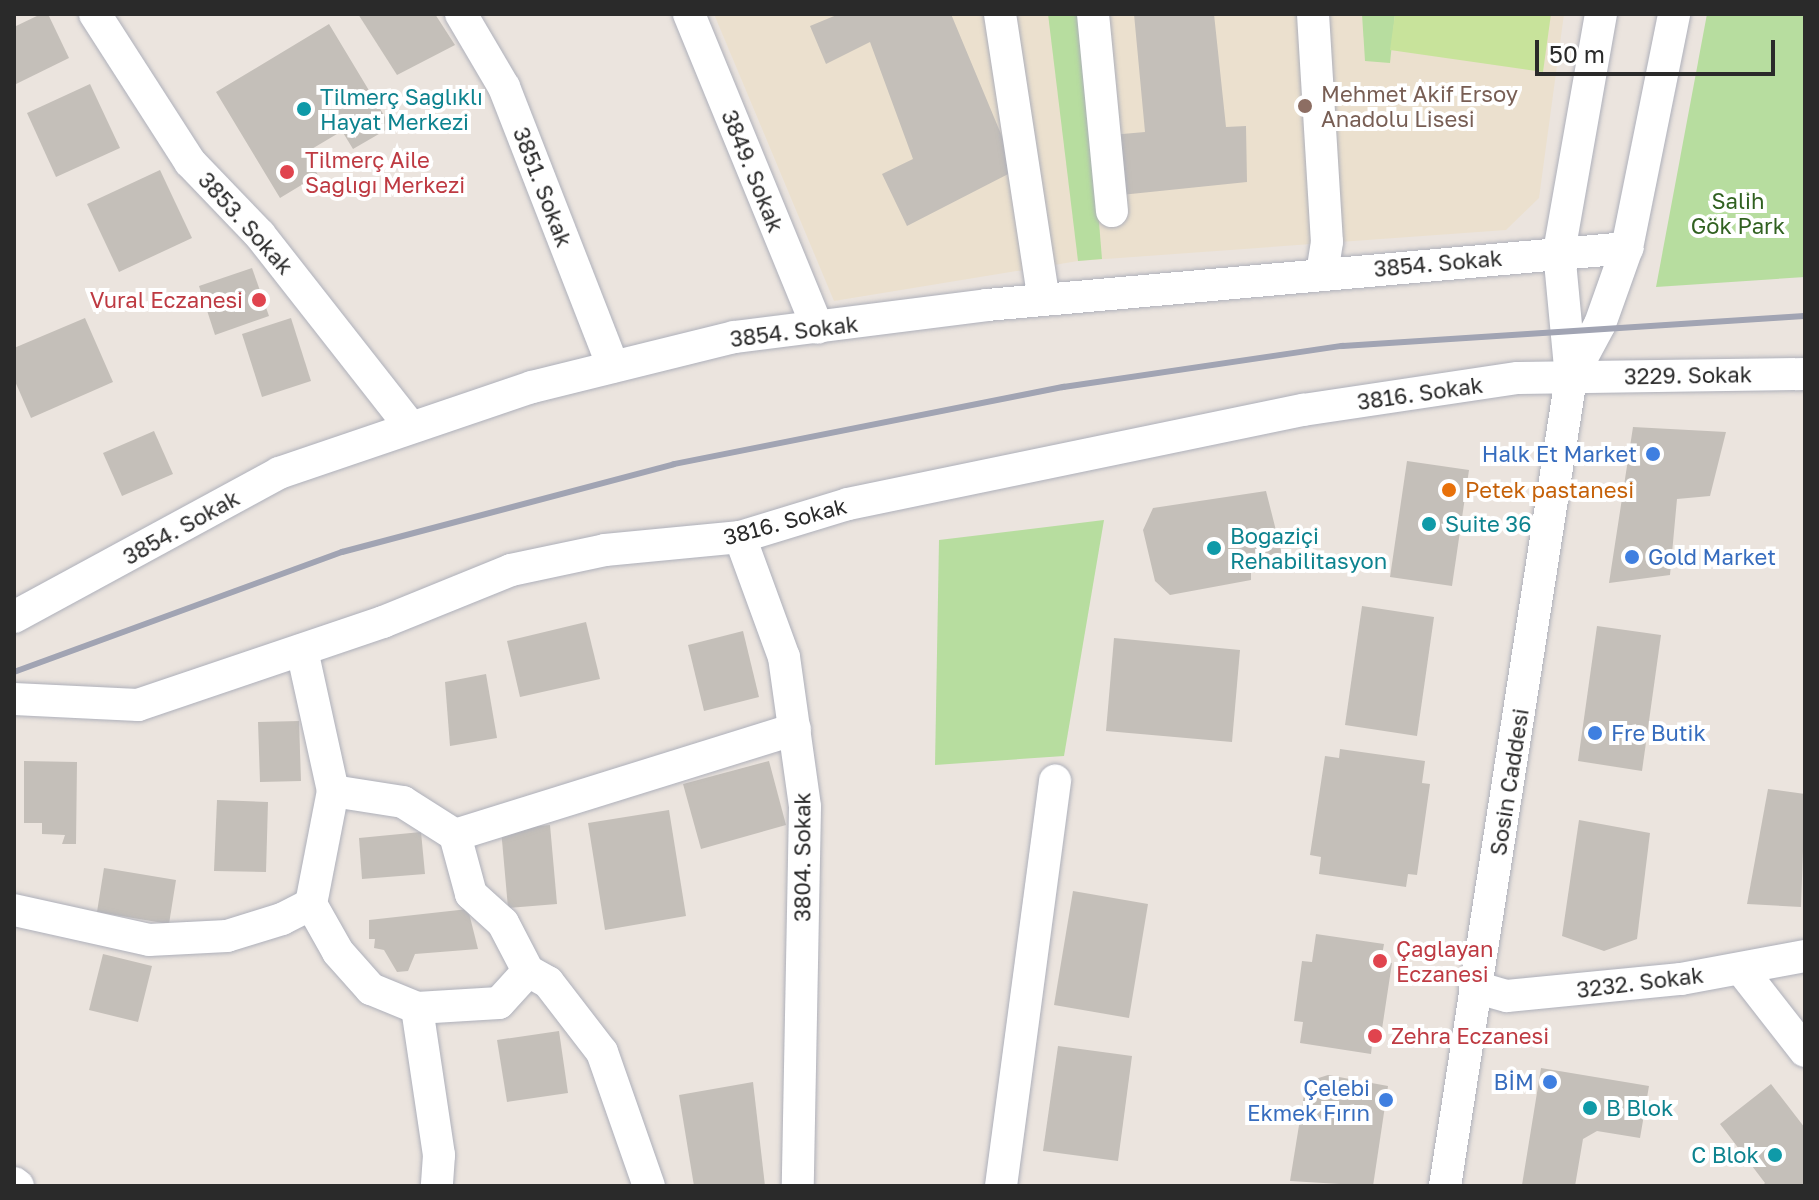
<!DOCTYPE html>
<html>
<head>
<meta charset="utf-8">
<style>
	body { margin:0 }
	#map { position:relative; width:1819px; height:1200px; overflow:hidden; background:#ebe4de; font-family:"Golos Text",sans-serif }
	div>[style] { position:absolute }
	[style*='--x'] { left:calc(var(--x)*1px); top:calc(var(--y)*1px); width:calc(var(--w)*1px); rotate:calc(var(--a)*1deg) }
	.education>* { inset:0; background:#ebe0ce }
	.green>* { inset:0; background:#b7dd9f }
	.pitch>* { inset:0; background:#c8e39b }
	.building>* { inset:0; background:#c4bfb9 }
	.roads { filter:drop-shadow(0 0 2px #aeb0ba) drop-shadow(0 0 2px #aeb0ba) }
	.minor>* { height:32px; margin:-16px; padding:0 16px; transform-origin:16px; border-radius:16px; background:#fff }
	.rail>* { height:6px; margin:-3px; padding:0 3px; transform-origin:3px; border-radius:3px; background:#a1a4b3 }
	.dots>* { width:22px; height:22px; translate:-50% -50%; box-sizing:border-box; border:4px solid #fff; border-radius:50% }
	span { translate:-50% -50%; white-space:nowrap; text-align:center; line-height:1.15; -webkit-text-stroke:8px #fff; paint-order:stroke }
	.education-label { font-size:22px; color:#785e54 }
	.left { translate:0 -50%; text-align:left }
	.culture-label { font-size:22px; color:#0d838f }
	.right { translate:-100% -50%; text-align:right }
	.health-label { font-size:22px; color:#be3a42 }
	.street-label { font-size:22px; color:#2a2a2a }
	.park-label { font-size:22px; color:#316121 }
	.shop-label { font-size:22px; color:#366cbe }
	.food-label { font-size:22px; color:#c56008 }
	.frame { position:absolute; inset:0; border:16px solid #2a2a2a; pointer-events:none }
	.scale { position:absolute; left:1535px; top:40px; width:240px; height:36px; box-sizing:border-box; border:4px solid #2a2a2a; border-top:0; padding-left:10px; font-size:24px; line-height:28px; white-space:nowrap; color:#2a2a2a; -webkit-text-stroke:6px #fff; paint-order:stroke }
</style>
</head>
<body>
<div id="map">
	<div class="education">
		<i style="clip-path:polygon(714px 14px,1564px 14px,1539px 198px,1506px 230px,1078px 261px,834px 301px)"></i>
	</div>
	<div class="green">
		<i style="clip-path:polygon(1048px 14px,1082px 14px,1102px 259px,1078px 261px)"></i>
		<i style="clip-path:polygon(1362px 14px,1395px 14px,1390px 63px,1365px 61px)"></i>
		<i style="clip-path:polygon(1707px 14px,1805px 14px,1805px 277px,1656px 287px)"></i>
		<i style="clip-path:polygon(1104px 520px,1064px 756px,935px 765px,939px 540px)"></i>
	</div>
	<div class="pitch">
		<i style="clip-path:polygon(1395px 14px,1551px 14px,1543px 72px,1390px 50px)"></i>
	</div>
	<div class="building">
		<i style="clip-path:polygon(41px 14px,48px 14px,69px 58px,14px 85px,14px 27px)"></i>
		<i style="clip-path:polygon(358px 14px,435px 14px,455px 45px,397px 75px)"></i>
		<i style="clip-path:polygon(839px 14px,951px 14px,1016px 170px,907px 226px,882px 174px,913px 159px,870px 42px,826px 64px,810px 26px)"></i>
		<i style="clip-path:polygon(1134px 14px,1214px 14px,1226px 127px,1246px 126px,1247px 182px,1121px 195px,1111px 135px,1145px 132px)"></i>
		<i style="clip-path:polygon(329px 24px,391px 127px,353px 149px,342px 131px,305px 153px,318px 175px,280px 198px,216px 92px)"></i>
		<i style="clip-path:polygon(90px 84px,120px 148px,56px 177px,27px 113px)"></i>
		<i style="clip-path:polygon(160px 170px,192px 238px,119px 272px,87px 204px)"></i>
		<i style="clip-path:polygon(252px 268px,269px 316px,215px 335px,199px 286px)"></i>
		<i style="clip-path:polygon(85px 318px,113px 382px,31px 418px,14px 379px,14px 348px)"></i>
		<i style="clip-path:polygon(291px 318px,311px 381px,262px 397px,242px 334px)"></i>
		<i style="clip-path:polygon(1633px 427px,1726px 432px,1710px 496px,1677px 499px,1670px 575px,1609px 583px)"></i>
		<i style="clip-path:polygon(154px 431px,173px 474px,122px 496px,103px 453px)"></i>
		<i style="clip-path:polygon(1407px 461px,1469px 470px,1452px 586px,1390px 577px)"></i>
		<i style="clip-path:polygon(1266px 491px,1285px 566px,1251px 573px,1251px 580px,1170px 595px,1155px 581px,1143px 530px,1153px 508px)"></i>
		<i style="clip-path:polygon(1362px 606px,1434px 617px,1417px 736px,1345px 725px)"></i>
		<i style="clip-path:polygon(586px 622px,600px 679px,520px 697px,507px 641px)"></i>
		<i style="clip-path:polygon(1597px 626px,1661px 635px,1642px 771px,1578px 761px)"></i>
		<i style="clip-path:polygon(743px 631px,759px 697px,704px 711px,688px 645px)"></i>
		<i style="clip-path:polygon(1114px 638px,1240px 650px,1232px 742px,1106px 731px)"></i>
		<i style="clip-path:polygon(486px 674px,497px 738px,450px 746px,445px 682px)"></i>
		<i style="clip-path:polygon(299px 721px,301px 781px,260px 782px,258px 722px)"></i>
		<i style="clip-path:polygon(1340px 749px,1425px 761px,1422px 783px,1430px 784px,1417px 875px,1408px 874px,1406px 887px,1319px 874px,1321px 857px,1310px 855px,1325px 756px,1339px 758px)"></i>
		<i style="clip-path:polygon(24px 761px,77px 762px,76px 844px,62px 844px,65px 835px,42px 834px,42px 823px,24px 823px)"></i>
		<i style="clip-path:polygon(769px 761px,786px 825px,701px 849px,683px 784px)"></i>
		<i style="clip-path:polygon(1768px 789px,1805px 794px,1801px 907px,1747px 904px)"></i>
		<i style="clip-path:polygon(217px 800px,268px 802px,266px 872px,214px 871px)"></i>
		<i style="clip-path:polygon(669px 810px,686px 916px,605px 930px,588px 823px)"></i>
		<i style="clip-path:polygon(1579px 820px,1650px 833px,1637px 939px,1604px 951px,1562px 936px)"></i>
		<i style="clip-path:polygon(550px 825px,557px 904px,508px 908px,501px 829px)"></i>
		<i style="clip-path:polygon(421px 832px,425px 874px,362px 879px,359px 838px)"></i>
		<i style="clip-path:polygon(104px 868px,176px 880px,169px 924px,97px 912px)"></i>
		<i style="clip-path:polygon(1073px 891px,1148px 904px,1129px 1018px,1054px 1005px)"></i>
		<i style="clip-path:polygon(468px 909px,478px 949px,415px 954px,408px 971px,397px 972px,384px 950px,374px 948px,375px 939px,369px 939px,369px 920px)"></i>
		<i style="clip-path:polygon(1316px 934px,1384px 944px,1381px 961px,1392px 963px,1382px 1029px,1374px 1027px,1371px 1054px,1300px 1043px,1303px 1022px,1294px 1021px,1302px 961px,1312px 962px)"></i>
		<i style="clip-path:polygon(103px 954px,152px 966px,138px 1022px,89px 1010px)"></i>
		<i style="clip-path:polygon(559px 1031px,568px 1093px,507px 1102px,497px 1040px)"></i>
		<i style="clip-path:polygon(1058px 1046px,1132px 1056px,1118px 1161px,1043px 1151px)"></i>
		<i style="clip-path:polygon(1541px 1068px,1649px 1086px,1640px 1138px,1597px 1131px,1583px 1139px,1575px 1186px,1522px 1185px)"></i>
		<i style="clip-path:polygon(1328px 1075px,1388px 1086px,1373px 1186px,1290px 1181px,1306px 1082px)"></i>
		<i style="clip-path:polygon(753px 1082px,765px 1186px,694px 1186px,679px 1095px)"></i>
		<i style="clip-path:polygon(1771px 1084px,1805px 1128px,1805px 1186px,1762px 1186px,1765px 1183px,1720px 1124px)"></i>
	</div>
	<div class="roads">
		<div class="minor">
			<i style="--x:95;--y:14;--w:176;--a:57.3"></i>
			<i style="--x:190;--y:162;--w:101;--a:46.2"></i>
			<i style="--x:260;--y:235;--w:240;--a:51.9"></i>
			<i style="--x:461;--y:14;--w:85;--a:59.5"></i>
			<i style="--x:504;--y:87;--w:300;--a:68.7"></i>
			<i style="--x:689;--y:14;--w:339;--a:67.7"></i>
			<i style="--x:1000;--y:14;--w:289;--a:81.3"></i>
			<i style="--x:1093;--y:14;--w:198;--a:84.5"></i>
			<i style="--x:1313;--y:14;--w:228;--a:86.5"></i>
			<i style="--x:1327;--y:242;--w:31;--a:99"></i>
			<i style="--x:1571;--y:378;--w:61;--a:-61.8"></i>
			<i style="--x:1600;--y:324;--w:81;--a:-70.4"></i>
			<i style="--x:1627;--y:248;--w:239;--a:-78.6"></i>
			<i style="--x:740;--y:537;--w:128;--a:69.9"></i>
			<i style="--x:784;--y:657;--w:151;--a:82"></i>
			<i style="--x:805;--y:807;--w:379;--a:91.1"></i>
			<i style="--x:14;--y:617;--w:302;--a:-28.5"></i>
			<i style="--x:279;--y:473;--w:267;--a:-18.8"></i>
			<i style="--x:532;--y:387;--w:208;--a:-13.9"></i>
			<i style="--x:734;--y:337;--w:255;--a:-7.2"></i>
			<i style="--x:987;--y:305;--w:643;--a:-5.09"></i>
			<i style="--x:302;--y:650;--w:144;--a:77.6"></i>
			<i style="--x:333;--y:791;--w:71;--a:8.9"></i>
			<i style="--x:403;--y:802;--w:62;--a:32.4"></i>
			<i style="--x:455;--y:835;--w:61;--a:74.8"></i>
			<i style="--x:471;--y:894;--w:43;--a:42.2"></i>
			<i style="--x:503;--y:923;--w:54;--a:62.5"></i>
			<i style="--x:14;--y:699;--w:124;--a:2.8"></i>
			<i style="--x:138;--y:705;--w:259;--a:-18.7"></i>
			<i style="--x:383;--y:622;--w:138;--a:-22.1"></i>
			<i style="--x:511;--y:570;--w:96;--a:-12"></i>
			<i style="--x:605;--y:550;--w:136;--a:-5.5"></i>
			<i style="--x:740;--y:537;--w:113;--a:-17"></i>
			<i style="--x:848;--y:504;--w:465;--a:-11.7"></i>
			<i style="--x:1303;--y:410;--w:217;--a:-8.5"></i>
			<i style="--x:1518;--y:378;--w:287;--a:-0.8"></i>
			<i style="--x:455;--y:835;--w:356;--a:-17.3"></i>
			<i style="--x:311;--y:904;--w:55;--a:60.6"></i>
			<i style="--x:338;--y:952;--w:50;--a:48.3"></i>
			<i style="--x:371;--y:989;--w:50;--a:22.4"></i>
			<i style="--x:417;--y:1008;--w:149;--a:81.5"></i>
			<i style="--x:439;--y:1155;--w:31;--a:94"></i>
			<i style="--x:14;--y:910;--w:138;--a:12.5"></i>
			<i style="--x:149;--y:940;--w:78;--a:-2.9"></i>
			<i style="--x:227;--y:936;--w:58;--a:-17.2"></i>
			<i style="--x:282;--y:919;--w:33;--a:-27"></i>
			<i style="--x:311;--y:904;--w:115;--a:-79"></i>
			<i style="--x:1741;--y:969;--w:104;--a:52"></i>
			<i style="--x:528;--y:971;--w:23;--a:29"></i>
			<i style="--x:548;--y:982;--w:88;--a:52.4"></i>
			<i style="--x:602;--y:1052;--w:142;--a:70.7"></i>
			<i style="--x:1475;--y:987;--w:33;--a:16"></i>
			<i style="--x:1507;--y:996;--w:175;--a:-5.6"></i>
			<i style="--x:1681;--y:979;--w:126;--a:-10.5"></i>
			<i style="--x:417;--y:1008;--w:82;--a:-3.5"></i>
			<i style="--x:499;--y:1003;--w:43;--a:-47.8"></i>
			<i style="--x:14;--y:1183;--w:5;--a:37"></i>
			<i style="--x:1001;--y:1186;--w:409;--a:-82.4"></i>
			<i style="--x:1445;--y:1186;--w:818;--a:-81.14"></i>
			<i style="--x:1571;--y:378;--w:127;--a:-95.4"></i>
			<i style="--x:1559;--y:252;--w:242;--a:-80"></i>
		</div>
	</div>
	<div class="rail">
		<i style="--x:14;--y:672;--w:349;--a:-20.1"></i>
		<i style="--x:342;--y:552;--w:343;--a:-14.8"></i>
		<i style="--x:674;--y:464;--w:397;--a:-11.2"></i>
		<i style="--x:1063;--y:387;--w:282;--a:-8.4"></i>
		<i style="--x:1342;--y:346;--w:464;--a:-3.7"></i>
	</div>
	<div class="dots">
		<i style="left:1305px;top:106px;background:#8d6e63"></i>
		<i style="left:304px;top:109px;background:#0f9aa8"></i>
		<i style="left:287px;top:172px;background:#e0444e"></i>
		<i style="left:259px;top:300px;background:#e0444e"></i>
		<i style="left:1653px;top:454px;background:#3f7fe0"></i>
		<i style="left:1449px;top:490px;background:#e8710a"></i>
		<i style="left:1429px;top:524px;background:#0f9aa8"></i>
		<i style="left:1214px;top:548px;background:#0f9aa8"></i>
		<i style="left:1632px;top:557px;background:#3f7fe0"></i>
		<i style="left:1595px;top:733px;background:#3f7fe0"></i>
		<i style="left:1380px;top:961px;background:#e0444e"></i>
		<i style="left:1375px;top:1036px;background:#e0444e"></i>
		<i style="left:1550px;top:1082px;background:#3f7fe0"></i>
		<i style="left:1386px;top:1100px;background:#3f7fe0"></i>
		<i style="left:1590px;top:1108px;background:#0f9aa8"></i>
		<i style="left:1775px;top:1155px;background:#0f9aa8"></i>
	</div>
	<div class="education-label">
		<span class="left" style="left:1321px;top:106px">Mehmet Akif Ersoy<br>Anadolu Lisesi</span>
	</div>
	<div class="culture-label">
		<span class="left" style="left:320px;top:109px">Tilmerç Sağlıklı<br>Hayat Merkezi</span>
		<span class="left" style="left:1445px;top:524px">Suite 36</span>
		<span class="left" style="left:1230px;top:548px">Boğaziçi<br>Rehabilitasyon</span>
		<span class="left" style="left:1606px;top:1108px">B Blok</span>
		<span class="right" style="left:1759px;top:1155px">C Blok</span>
	</div>
	<div class="health-label">
		<span class="left" style="left:305px;top:172px">Tilmerç Aile<br>Sağlığı Merkezi</span>
		<span class="right" style="left:243px;top:300px">Vural Eczanesi</span>
		<span class="left" style="left:1396px;top:961px">Çağlayan<br>Eczanesi</span>
		<span class="left" style="left:1391px;top:1036px">Zehra Eczanesi</span>
	</div>
	<div class="street-label">
		<span style="left:753px;top:171px;rotate:68deg">3849. Sokak</span>
		<span style="left:543px;top:187px;rotate:69deg">3851. Sokak</span>
		<span style="left:246px;top:223px;rotate:48deg">3853. Sokak</span>
		<span style="left:1438px;top:263px;rotate:-5deg">3854. Sokak</span>
		<span style="left:794px;top:331px;rotate:-7deg">3854. Sokak</span>
		<span style="left:1688px;top:375px;rotate:-1deg">3229. Sokak</span>
		<span style="left:1420px;top:393px;rotate:-8deg">3816. Sokak</span>
		<span style="left:785px;top:521px;rotate:-15deg">3816. Sokak</span>
		<span style="left:181px;top:527px;rotate:-29deg">3854. Sokak</span>
		<span style="left:1509px;top:782px;rotate:-81deg">Sosin Caddesi</span>
		<span style="left:802px;top:857px;rotate:-90deg">3804. Sokak</span>
		<span style="left:1640px;top:982px;rotate:-7deg">3232. Sokak</span>
	</div>
	<div class="park-label">
		<span style="left:1738px;top:213px">Salih<br>Gök Park</span>
	</div>
	<div class="shop-label">
		<span class="right" style="left:1637px;top:454px">Halk Et Market</span>
		<span class="left" style="left:1648px;top:557px">Gold Market</span>
		<span class="left" style="left:1611px;top:733px">Fre Butik</span>
		<span class="right" style="left:1534px;top:1082px">BİM</span>
		<span class="right" style="left:1370px;top:1100px">Çelebi<br>Ekmek Fırın</span>
	</div>
	<div class="food-label">
		<span class="left" style="left:1465px;top:490px">Petek pastanesi</span>
	</div>
	<div class="frame"></div>
	<div class="scale">50 m</div>
</div>
</body>
</html>
